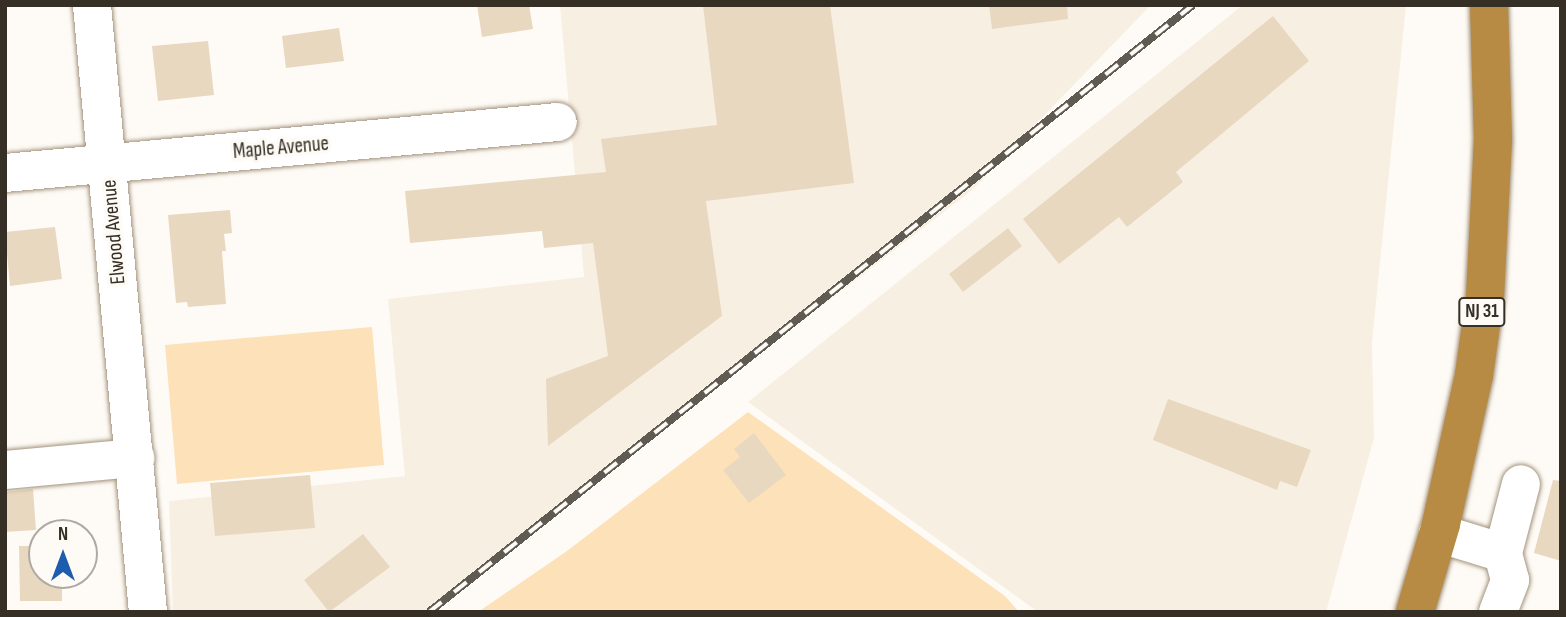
<!DOCTYPE html>
<html>
<head>
<meta charset="utf-8">
<style>
	body { margin:0 }
	#map { position:relative; width:1566px; height:617px; overflow:hidden; background:#fefbf6; font-family:"Sofia Sans Condensed",sans-serif }
	div>[style] { position:absolute }
	[style*='--x'] { left:calc(var(--x)*1px); top:calc(var(--y)*1px); width:calc(var(--w)*1px); rotate:calc(var(--a)*1deg) }
	.built>* { inset:0; background:#f8efe3 }
	.green>* { inset:0; background:#fde1b8 }
	.building>* { inset:0; background:#e9d8c0 }
	.roads { filter:drop-shadow(0 0 2px #a3937c) drop-shadow(0 0 2px #a3937c) }
	.minor>* { height:38px; margin:-19px; padding:0 19px; transform-origin:19px; border-radius:19px; background:#fff }
	.highway>* { height:38px; margin:-19px; padding:0 19px; transform-origin:19px; border-radius:19px; background:#b88b44 }
	.rail>* { height:8px; margin-top:-4px; transform-origin:0; background:repeating-linear-gradient(90deg,#fefbf6 0 16px,#605b52 0 32px); box-sizing:border-box; border-block:2px solid #605b52 }
	span { translate:-50% -50%; white-space:nowrap; text-align:center; line-height:1.15; -webkit-text-stroke:7px #fefbf6; paint-order:stroke }
	.shield-label span { padding:2px 5px; background:#fefbf6; border:2px solid; border-radius:5px; -webkit-text-stroke-width:0 }
	.shield-label { font-size:19px; color:#352f25; font-weight:700 }
	.street-label { font-size:21px; color:#352f25 }
	.frame { position:absolute; inset:0; border:7px solid #352f25; pointer-events:none }
	.north { position:absolute; left:28px; top:519px; width:70px; height:70px; box-sizing:border-box; background:#fefbf6; border:2px solid #aea9a2; border-radius:50%; rotate:0deg; font-size:19px; font-weight:700; line-height:28px; text-align:center; color:#352f25 }
	.north::after { content:''; display:block; margin:auto; width:24px; height:32px; background:#1e5cad; clip-path:polygon(50% 0,100% 100%,50% 72%,0 100%) }
</style>
</head>
<body>
<div id="map">
	<div class="built">
		<i style="clip-path:polygon(560px 5px,1151px 5px,971px 191px,424px 612px,173px 612px,169px 501px,405px 476px,388px 299px,584px 277px)"></i>
		<i style="clip-path:polygon(1243px 5px,1406px 5px,1372px 342px,1374px 438px,1326px 612px,1038px 612px,748px 402px)"></i>
	</div>
	<div class="green">
		<i style="clip-path:polygon(372px 327px,384px 465px,177px 484px,165px 345px)"></i>
		<i style="clip-path:polygon(748px 412px,1005px 596px,1019px 612px,478px 612px,567px 551px)"></i>
	</div>
	<div class="building">
		<i style="clip-path:polygon(477px 5px,529px 5px,533px 29px,482px 37px)"></i>
		<i style="clip-path:polygon(703px 5px,830px 5px,854px 183px,706px 201px,722px 316px,548px 446px,546px 379px,608px 356px,593px 243px,544px 248px,542px 231px,410px 243px,405px 191px,606px 172px,601px 139px,717px 125px)"></i>
		<i style="clip-path:polygon(989px 5px,1067px 5px,1068px 19px,992px 29px)"></i>
		<i style="clip-path:polygon(1273px 16px,1309px 61px,1176px 172px,1183px 182px,1127px 227px,1119px 217px,1059px 264px,1023px 219px)"></i>
		<i style="clip-path:polygon(339px 28px,344px 61px,286px 68px,282px 36px)"></i>
		<i style="clip-path:polygon(208px 41px,214px 95px,158px 101px,152px 46px)"></i>
		<i style="clip-path:polygon(230px 210px,232px 233px,224px 234px,226px 251px,222px 251px,226px 304px,188px 307px,187px 302px,176px 303px,168px 215px)"></i>
		<i style="clip-path:polygon(55px 227px,62px 279px,10px 286px,5px 232px)"></i>
		<i style="clip-path:polygon(1008px 228px,1022px 246px,963px 292px,949px 274px)"></i>
		<i style="clip-path:polygon(1168px 399px,1311px 450px,1297px 487px,1280px 481px,1277px 490px,1153px 440px)"></i>
		<i style="clip-path:polygon(754px 433px,786px 475px,749px 503px,723px 470px,740px 457px,734px 449px)"></i>
		<i style="clip-path:polygon(310px 475px,315px 528px,215px 536px,210px 483px)"></i>
		<i style="clip-path:polygon(1553px 480px,1561px 481px,1561px 561px,1534px 553px)"></i>
		<i style="clip-path:polygon(33px 489px,36px 530px,5px 532px,5px 492px)"></i>
		<i style="clip-path:polygon(363px 534px,390px 567px,329px 612px,304px 580px)"></i>
		<i style="clip-path:polygon(19px 546px,42px 546px,42px 575px,62px 575px,62px 601px,20px 601px)"></i>
	</div>
	<div class="roads">
		<div class="minor">
			<i style="--x:92;--y:5;--w:610;--a:84.73"></i>
			<i style="--x:5;--y:173;--w:555;--a:-5.27"></i>
			<i style="--x:5;--y:470;--w:131;--a:-5.3"></i>
			<i style="--x:1438;--y:533;--w:68;--a:17.1"></i>
			<i style="--x:1503;--y:553;--w:71;--a:-75.4"></i>
			<i style="--x:1498;--y:612;--w:34;--a:-69"></i>
			<i style="--x:1510;--y:580;--w:28;--a:-105"></i>
		</div>
		<div class="highway">
			<i style="--x:1415;--y:612;--w:92;--a:-73.5"></i>
			<i style="--x:1441;--y:524;--w:153;--a:-77.5"></i>
			<i style="--x:1474;--y:375;--w:79;--a:-82"></i>
			<i style="--x:1485;--y:297;--w:157;--a:-87.1"></i>
			<i style="--x:1493;--y:140;--w:135;--a:-91.7"></i>
		</div>
	</div>
	<div class="rail">
		<i style="--x:429;--y:612;--w:976;--a:-38.47"></i>
	</div>
	<div class="shield-label">
		<span style="left:1482px;top:312px">NJ 31</span>
	</div>
	<div class="street-label">
		<span style="left:281px;top:148px;rotate:-5deg">Maple Avenue</span>
		<span style="left:114px;top:232px;rotate:-95deg">Elwood Avenue</span>
	</div>
	<div class="frame"></div>
	<div class="north">N</div>
</div>
</body>
</html>
